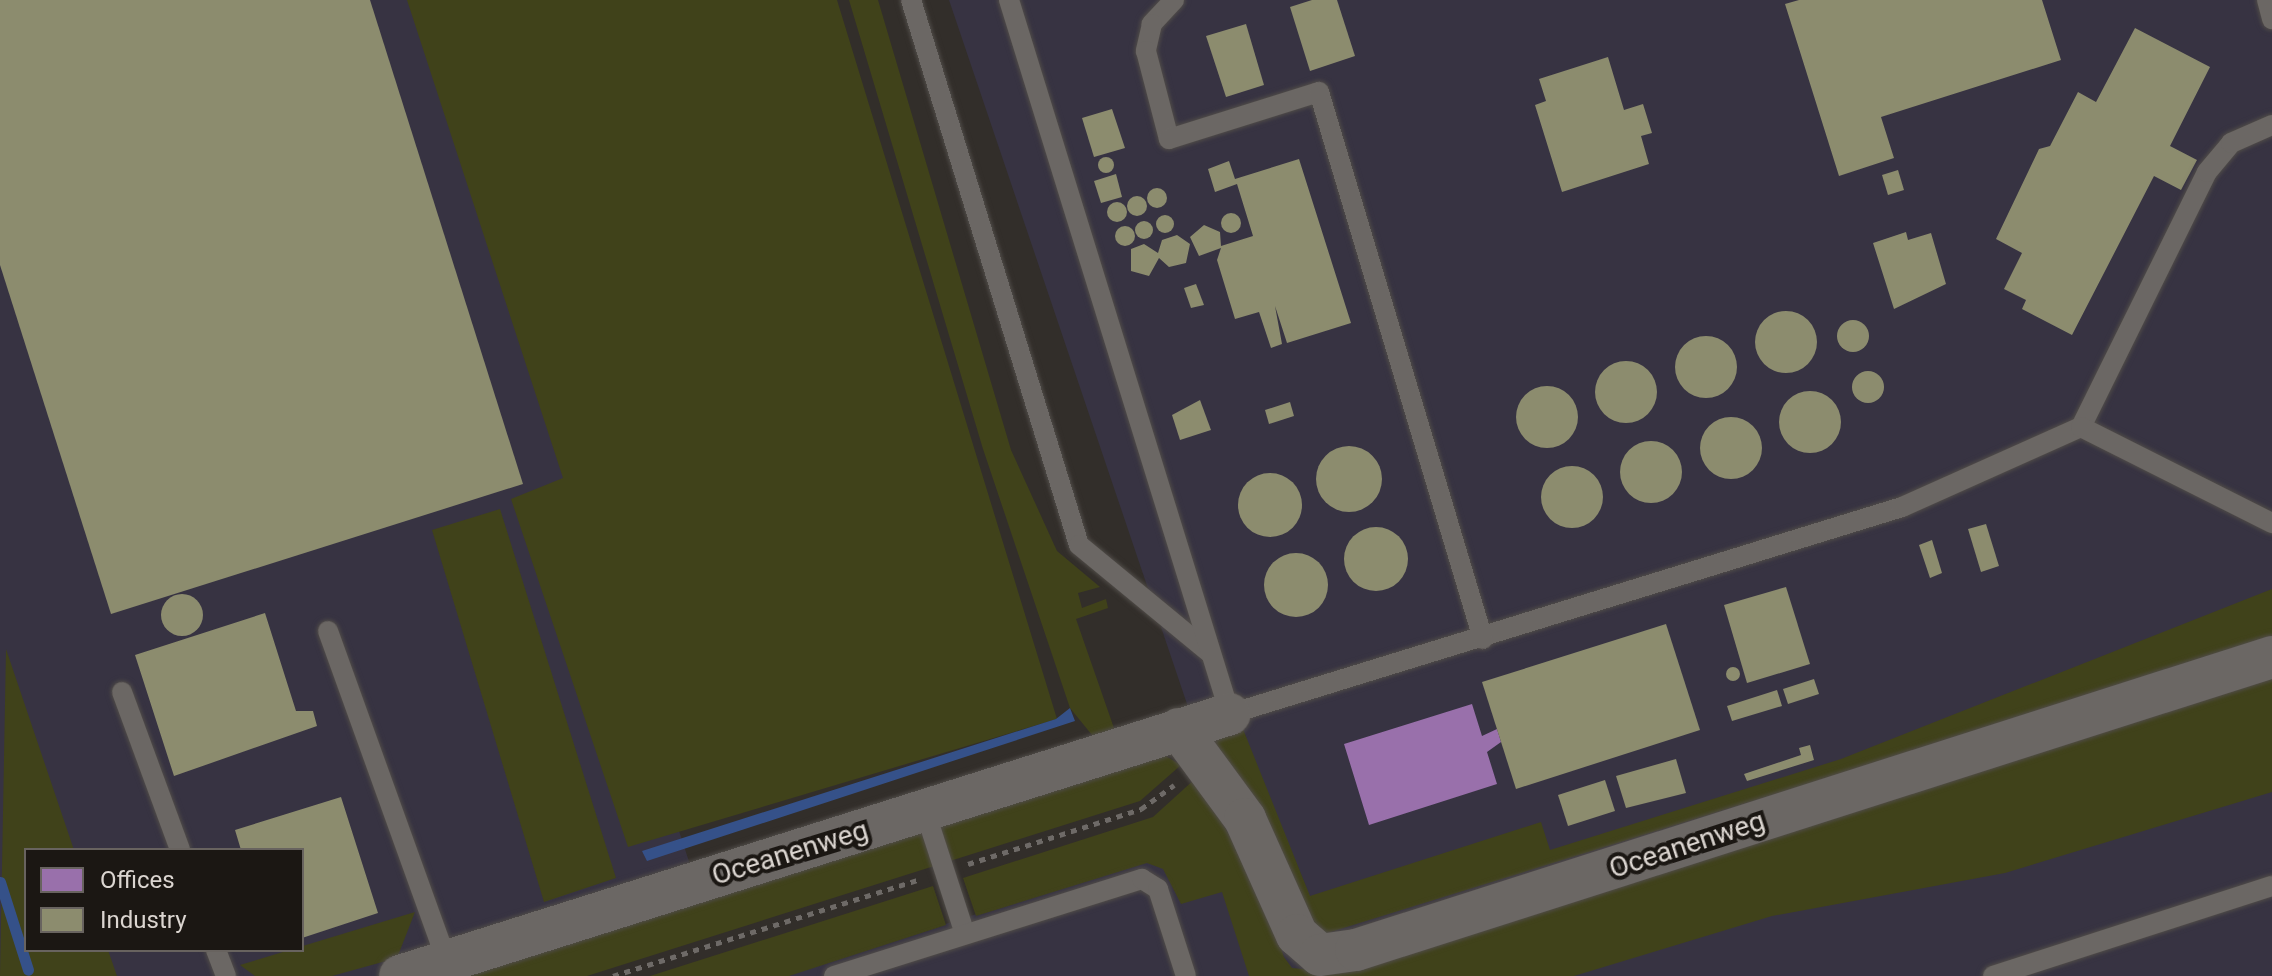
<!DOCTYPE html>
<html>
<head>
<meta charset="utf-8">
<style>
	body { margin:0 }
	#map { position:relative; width:2272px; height:976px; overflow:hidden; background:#322e2a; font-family:Roboto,sans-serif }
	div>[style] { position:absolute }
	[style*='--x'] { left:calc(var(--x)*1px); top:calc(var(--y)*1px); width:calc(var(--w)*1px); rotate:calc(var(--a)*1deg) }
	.industrial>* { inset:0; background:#373342 }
	.green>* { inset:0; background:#40421a }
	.water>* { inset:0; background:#355189 }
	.offices>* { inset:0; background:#9970ab }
	.industry>* { inset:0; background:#8c8c6e }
	.round { border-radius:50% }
	.stream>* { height:11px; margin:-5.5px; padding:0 5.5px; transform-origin:5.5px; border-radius:5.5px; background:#355189 }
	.path>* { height:5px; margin-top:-2.5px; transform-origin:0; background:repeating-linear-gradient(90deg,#6e6a67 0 6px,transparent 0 12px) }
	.roads { filter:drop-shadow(0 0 2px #504c48) drop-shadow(0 0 2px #504c48) }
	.service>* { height:20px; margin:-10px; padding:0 10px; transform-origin:10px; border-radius:10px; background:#6b6764 }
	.minor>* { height:42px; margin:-21px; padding:0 21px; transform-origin:21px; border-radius:21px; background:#6b6764 }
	span { translate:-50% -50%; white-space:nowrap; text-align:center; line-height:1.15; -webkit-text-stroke:8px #1b1713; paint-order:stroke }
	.street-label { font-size:28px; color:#dbd5d0 }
	.legend { position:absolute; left:24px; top:848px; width:280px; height:104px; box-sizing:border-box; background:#1b1713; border:2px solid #68635f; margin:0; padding:10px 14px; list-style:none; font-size:24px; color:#dbd5d0 }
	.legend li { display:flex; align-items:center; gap:16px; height:40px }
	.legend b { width:40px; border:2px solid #68635f }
</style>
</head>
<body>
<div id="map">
	<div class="industrial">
		<i style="clip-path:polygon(evenodd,0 0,408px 0,712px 932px,567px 976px,0 976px,0 0,26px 850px,302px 850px,302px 950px,26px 950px,26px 850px)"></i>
		<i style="clip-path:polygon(949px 0,2272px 0,2272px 673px,1332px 976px,1279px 976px)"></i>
		<i style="clip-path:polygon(2272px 713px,2272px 976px,1380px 976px)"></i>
		<i style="clip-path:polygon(1208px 840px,1263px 976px,783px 976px)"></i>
	</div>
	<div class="green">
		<i style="clip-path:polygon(407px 0,837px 0,1057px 719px,628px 847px,511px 499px,563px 478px)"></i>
		<i style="clip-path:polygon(849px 0,878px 0,1011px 450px,1057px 551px,1100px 587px,1078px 593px,1082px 608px,1106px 599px,1108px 608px,1076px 619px,1115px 731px,1092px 735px,1070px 708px,983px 449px)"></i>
		<i style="clip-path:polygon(500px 509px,616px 878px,544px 902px,432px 530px)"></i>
		<i style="clip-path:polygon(2272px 589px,2272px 640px,1308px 939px,1210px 739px,1243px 729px,1310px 896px,1541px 822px,1550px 850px,1841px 759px)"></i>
		<i style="clip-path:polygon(6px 649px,74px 850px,26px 850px,26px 950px,108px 950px,117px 976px,0 976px)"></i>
		<i style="clip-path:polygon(2272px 664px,2272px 792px,2005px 873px,1772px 916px,1574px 976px,1249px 976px,1222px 892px,1181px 904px,1163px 869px,1147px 863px,976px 916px,963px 878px,1153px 817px,1196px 778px,1261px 890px,1284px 957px,1292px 968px,1314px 970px)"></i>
		<i style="clip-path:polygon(1162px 754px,1181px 765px,1140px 801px,587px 976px,468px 976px)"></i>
		<i style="clip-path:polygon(933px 886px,946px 925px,789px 976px,650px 976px)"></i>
		<i style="clip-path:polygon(415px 912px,397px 958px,332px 976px,255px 976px,240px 965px)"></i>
	</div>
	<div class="water">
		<i style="clip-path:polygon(1070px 708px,1075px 721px,647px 861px,642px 851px,1056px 719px)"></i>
	</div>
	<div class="offices">
		<i style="clip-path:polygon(1472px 704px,1482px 736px,1497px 729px,1501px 742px,1487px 752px,1497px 784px,1369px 825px,1344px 744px)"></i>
	</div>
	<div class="industry">
		<i style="clip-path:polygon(0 0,370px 0,523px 484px,111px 614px,0 265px)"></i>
		<i style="clip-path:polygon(1312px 0,1337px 0,1355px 56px,1310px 71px,1290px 7px)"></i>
		<i style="clip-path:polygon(1799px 0,2042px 0,2061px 60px,1881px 117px,1894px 158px,1839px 176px,1785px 4px)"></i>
		<i style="clip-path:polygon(1246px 24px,1264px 85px,1226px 97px,1206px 36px)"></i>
		<i style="clip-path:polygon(2135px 28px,2210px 67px,2170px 146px,2197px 160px,2181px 190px,2154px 176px,2072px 335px,2022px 309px,2026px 300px,2004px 289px,2022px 253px,1996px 239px,2039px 149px,2050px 146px,2078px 92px,2096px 102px)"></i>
		<i style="clip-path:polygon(1608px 57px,1624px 110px,1643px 104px,1652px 133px,1641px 136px,1649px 164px,1562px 192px,1535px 105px,1546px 101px,1539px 79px)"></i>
		<i style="clip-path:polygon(1112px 109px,1125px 148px,1094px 157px,1082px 118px)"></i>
		<i class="round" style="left:1098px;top:157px;width:16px;height:16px"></i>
		<i style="clip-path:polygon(1299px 159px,1351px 323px,1287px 343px,1275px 306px,1282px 344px,1271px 348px,1259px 312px,1235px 319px,1217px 260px,1221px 248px,1199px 256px,1190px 237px,1204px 225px,1220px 232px,1221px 246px,1253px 236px,1237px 184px,1215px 192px,1208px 169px,1229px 161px,1235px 179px)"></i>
		<i style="clip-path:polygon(1898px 170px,1904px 190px,1888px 195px,1882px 175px)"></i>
		<i style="clip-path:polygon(1116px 174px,1122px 197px,1101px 203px,1094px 181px)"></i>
		<i class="round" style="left:1147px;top:188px;width:20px;height:20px"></i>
		<i class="round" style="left:1127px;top:196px;width:20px;height:20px"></i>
		<i class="round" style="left:1107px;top:202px;width:20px;height:20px"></i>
		<i class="round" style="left:1221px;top:213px;width:20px;height:20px"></i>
		<i class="round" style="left:1156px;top:215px;width:18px;height:18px"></i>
		<i class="round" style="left:1135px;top:221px;width:18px;height:18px"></i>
		<i class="round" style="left:1115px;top:226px;width:20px;height:20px"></i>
		<i style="clip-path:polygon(1906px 232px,1908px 240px,1931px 233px,1946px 284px,1894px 309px,1873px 243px)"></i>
		<i style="clip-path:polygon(1177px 235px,1190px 244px,1186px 263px,1169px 267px,1159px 258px,1149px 276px,1131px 271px,1131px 249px,1144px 244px,1158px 253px,1162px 240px)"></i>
		<i style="clip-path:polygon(1196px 284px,1204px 305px,1191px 308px,1184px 288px)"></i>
		<i class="round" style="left:1755px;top:311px;width:62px;height:62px"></i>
		<i class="round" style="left:1837px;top:320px;width:32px;height:32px"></i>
		<i class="round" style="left:1675px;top:336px;width:62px;height:62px"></i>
		<i class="round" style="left:1595px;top:361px;width:62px;height:62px"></i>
		<i class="round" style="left:1852px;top:371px;width:32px;height:32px"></i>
		<i class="round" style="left:1516px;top:386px;width:62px;height:62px"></i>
		<i class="round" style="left:1779px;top:391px;width:62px;height:62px"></i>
		<i style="clip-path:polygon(1200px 400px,1211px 430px,1180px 440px,1172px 415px)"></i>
		<i style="clip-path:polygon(1290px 402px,1294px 416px,1269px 424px,1265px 410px)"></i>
		<i class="round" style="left:1700px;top:417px;width:62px;height:62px"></i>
		<i class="round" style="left:1620px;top:441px;width:62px;height:62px"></i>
		<i class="round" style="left:1316px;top:446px;width:66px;height:66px"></i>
		<i class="round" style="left:1541px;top:466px;width:62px;height:62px"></i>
		<i class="round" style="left:1238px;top:473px;width:64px;height:64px"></i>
		<i style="clip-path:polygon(1986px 524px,1999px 566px,1981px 572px,1968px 529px)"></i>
		<i class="round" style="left:1344px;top:527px;width:64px;height:64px"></i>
		<i style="clip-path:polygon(1932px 540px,1942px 573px,1930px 578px,1919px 545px)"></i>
		<i class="round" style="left:1264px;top:553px;width:64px;height:64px"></i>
		<i style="clip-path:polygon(1786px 587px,1810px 664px,1747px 683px,1724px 605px)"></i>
		<i class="round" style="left:161px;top:594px;width:42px;height:42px"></i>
		<i style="clip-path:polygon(265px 613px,296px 711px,313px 711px,317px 726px,174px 776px,135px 655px)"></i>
		<i style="clip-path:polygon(1666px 624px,1700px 730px,1516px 789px,1482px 682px)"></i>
		<i class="round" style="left:1726px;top:667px;width:14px;height:14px"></i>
		<i style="clip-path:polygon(1814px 679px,1819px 694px,1788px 704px,1783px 689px)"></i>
		<i style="clip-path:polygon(1777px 690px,1782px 706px,1732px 721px,1727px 706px)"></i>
		<i style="clip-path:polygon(1810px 745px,1814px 760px,1747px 781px,1744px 774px,1801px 755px,1799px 748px)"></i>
		<i style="clip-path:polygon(1676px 759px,1686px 793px,1626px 808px,1616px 776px)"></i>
		<i style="clip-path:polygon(1605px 780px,1615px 811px,1568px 826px,1558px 795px)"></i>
		<i style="clip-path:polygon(341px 797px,378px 913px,302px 938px,302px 850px,241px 850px,235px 830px)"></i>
	</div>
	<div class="stream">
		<i style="--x:0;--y:882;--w:92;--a:72.3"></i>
	</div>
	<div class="path">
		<i style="--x:968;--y:864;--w:182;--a:-17.6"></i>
		<i style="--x:1141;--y:809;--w:41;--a:-36"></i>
		<i style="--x:613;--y:976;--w:323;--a:-17.5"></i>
	</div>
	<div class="roads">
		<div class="service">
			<i style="--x:911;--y:0;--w:570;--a:72.87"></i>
			<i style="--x:1079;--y:545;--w:171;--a:39.5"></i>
			<i style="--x:1009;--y:0;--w:747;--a:72.8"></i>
			<i style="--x:1230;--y:714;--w:703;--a:-17.12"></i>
			<i style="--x:1902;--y:507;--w:196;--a:-24.1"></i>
			<i style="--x:2081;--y:427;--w:284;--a:-63.7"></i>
			<i style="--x:2207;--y:172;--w:38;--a:-50"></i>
			<i style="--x:2231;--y:143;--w:45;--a:-23.7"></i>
			<i style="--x:1174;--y:0;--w:33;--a:133"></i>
			<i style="--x:1152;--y:24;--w:28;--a:103"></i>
			<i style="--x:1146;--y:51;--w:91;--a:75.4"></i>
			<i style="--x:1169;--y:139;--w:157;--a:-17.4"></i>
			<i style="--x:1319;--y:92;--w:571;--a:73.31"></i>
			<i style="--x:2267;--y:0;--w:20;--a:75"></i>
			<i style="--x:2081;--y:427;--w:214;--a:26.7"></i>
			<i style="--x:328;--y:631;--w:351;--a:70.2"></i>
			<i style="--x:122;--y:692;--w:168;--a:69.8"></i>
			<i style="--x:925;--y:811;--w:129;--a:72"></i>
			<i style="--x:216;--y:950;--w:28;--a:69"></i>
			<i style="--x:834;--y:976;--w:323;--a:-17.5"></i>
			<i style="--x:1142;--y:879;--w:19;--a:32"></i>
			<i style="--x:1158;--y:889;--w:91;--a:72.2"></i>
			<i style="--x:1993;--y:976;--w:293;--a:-17.9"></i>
		</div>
		<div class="minor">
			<i style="--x:1179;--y:729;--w:112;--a:53.7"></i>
			<i style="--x:1245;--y:819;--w:127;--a:65.9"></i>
			<i style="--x:1297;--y:935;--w:30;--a:41"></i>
			<i style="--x:1320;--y:955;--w:36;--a:-8"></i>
			<i style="--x:1356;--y:950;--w:962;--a:-17.74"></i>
			<i style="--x:400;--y:976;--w:870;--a:-17.52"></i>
		</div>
	</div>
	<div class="street-label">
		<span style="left:1687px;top:845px;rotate:-18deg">Oceanenweg</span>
		<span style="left:790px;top:853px;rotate:-17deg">Oceanenweg</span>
	</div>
	<ul class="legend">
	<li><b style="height:22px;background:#9970ab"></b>Offices</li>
	<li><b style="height:22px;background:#8c8c6e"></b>Industry</li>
	</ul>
</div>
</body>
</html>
